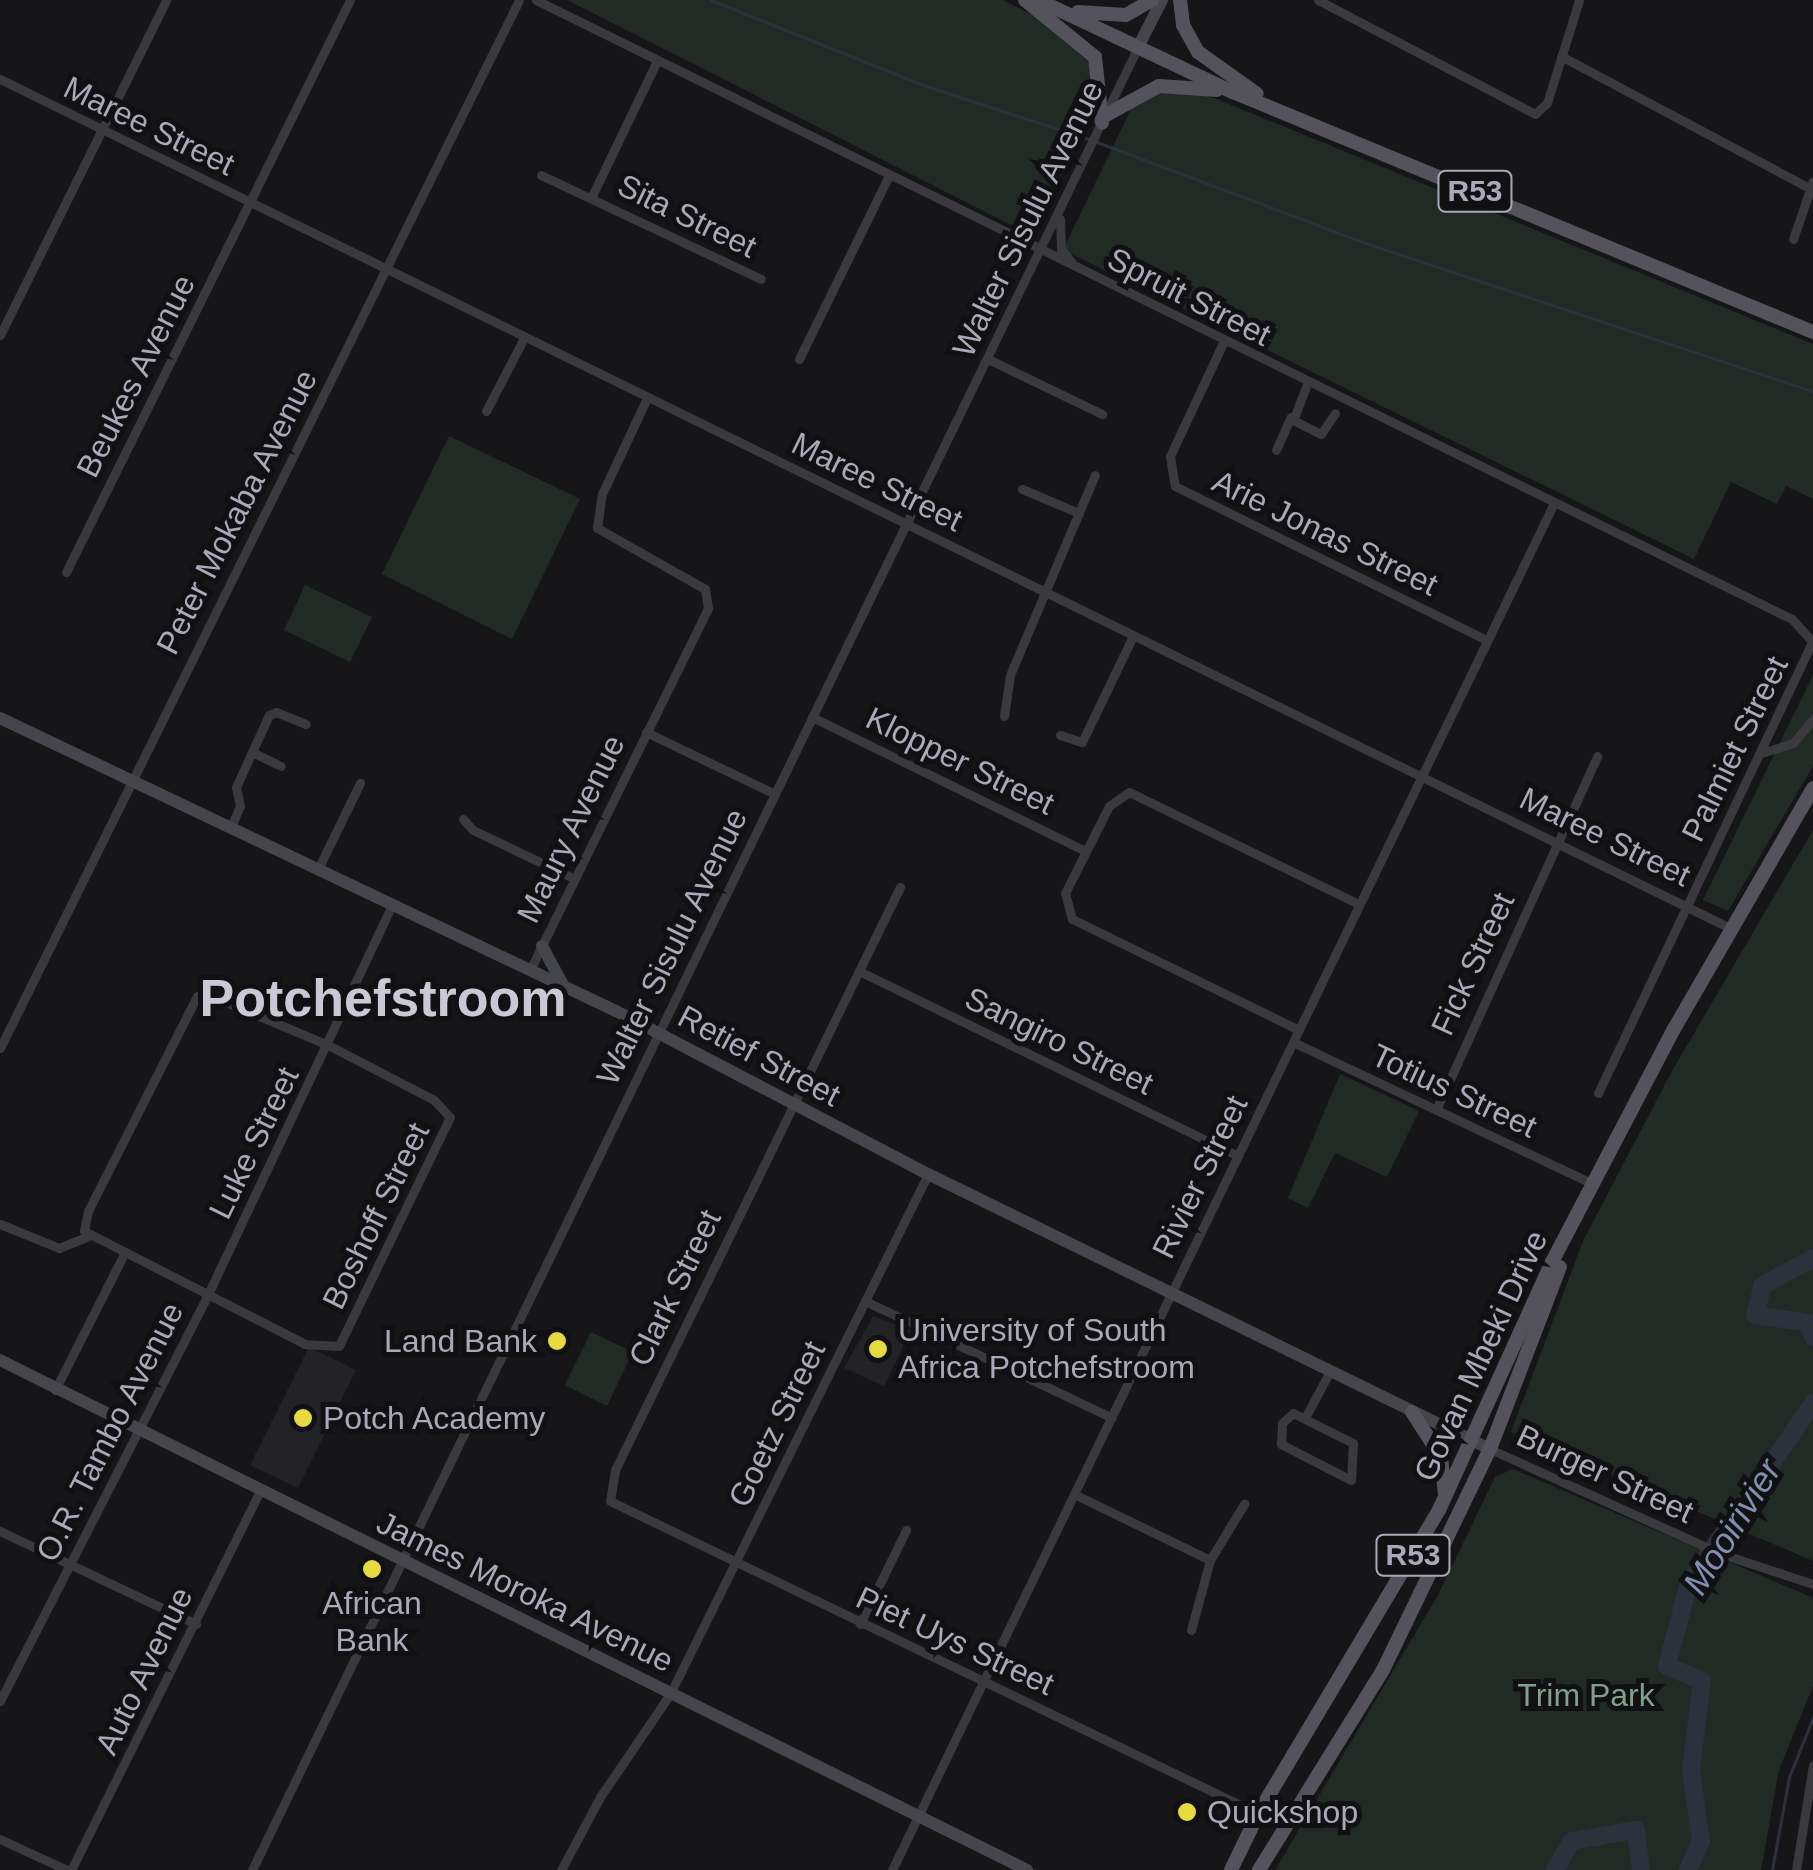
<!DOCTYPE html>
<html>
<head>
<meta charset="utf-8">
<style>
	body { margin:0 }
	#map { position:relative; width:1813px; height:1870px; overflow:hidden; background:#161618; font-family:Helvetica,sans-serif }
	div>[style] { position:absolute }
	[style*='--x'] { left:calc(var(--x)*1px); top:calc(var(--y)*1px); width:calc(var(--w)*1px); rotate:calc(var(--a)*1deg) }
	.built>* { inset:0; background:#232225 }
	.green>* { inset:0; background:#222a25 }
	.stream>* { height:2.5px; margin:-1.25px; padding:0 1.25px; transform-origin:1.25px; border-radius:1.25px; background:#2d313b }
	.river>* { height:18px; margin:-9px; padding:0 9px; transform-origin:9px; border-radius:9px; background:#2d313b }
	.street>* { height:9px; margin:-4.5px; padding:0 4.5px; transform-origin:4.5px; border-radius:4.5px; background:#3a393e }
	.secondary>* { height:12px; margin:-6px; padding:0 6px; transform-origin:6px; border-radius:6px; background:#45454c }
	.primary>* { height:14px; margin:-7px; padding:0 7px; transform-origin:7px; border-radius:7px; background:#54535b }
	.dots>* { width:28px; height:28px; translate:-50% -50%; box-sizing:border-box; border:5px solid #111113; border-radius:50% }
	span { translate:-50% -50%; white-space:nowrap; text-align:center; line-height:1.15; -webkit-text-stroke:10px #111113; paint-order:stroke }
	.shield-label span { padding:2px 8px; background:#111113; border:2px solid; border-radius:8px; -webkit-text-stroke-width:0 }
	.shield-label { font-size:30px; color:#a9a9b7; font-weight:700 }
	.street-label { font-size:32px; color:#a9a9b7 }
	.poi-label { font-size:32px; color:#a9a9b7 }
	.left { translate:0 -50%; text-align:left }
	.right { translate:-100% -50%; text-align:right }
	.park-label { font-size:32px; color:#81a08b }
	.water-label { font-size:35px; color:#828eaf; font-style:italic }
	.town-label { font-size:52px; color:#c9c9d3; font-weight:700 }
</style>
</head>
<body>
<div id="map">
	<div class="built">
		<i style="clip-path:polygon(873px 1316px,911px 1330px,884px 1386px,844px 1368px)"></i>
		<i style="clip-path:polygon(309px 1347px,356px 1370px,298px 1488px,250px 1465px)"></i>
	</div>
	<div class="green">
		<i style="clip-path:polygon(567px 0,1003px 0,1079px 38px,1103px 93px,1031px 235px)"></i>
		<i style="clip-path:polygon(1168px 88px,1195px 90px,1813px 344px,1813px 499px,1786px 486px,1777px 504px,1731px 482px,1694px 559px,1063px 250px,1132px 107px)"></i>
		<i style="clip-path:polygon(449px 436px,580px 499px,512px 639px,382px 574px)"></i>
		<i style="clip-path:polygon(305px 585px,372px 617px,350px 662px,284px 630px)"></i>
		<i style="clip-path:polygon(1813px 675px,1813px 766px,1728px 911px,1703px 900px)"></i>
		<i style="clip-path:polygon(1813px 830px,1813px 1561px,1511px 1432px,1583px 1241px,1672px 1071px)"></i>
		<i style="clip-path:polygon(1340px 1074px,1419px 1111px,1387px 1177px,1335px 1153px,1308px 1208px,1288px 1198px)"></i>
		<i style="clip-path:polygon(591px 1332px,633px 1352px,607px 1406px,565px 1385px)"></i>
		<i style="clip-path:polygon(1513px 1469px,1813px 1598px,1813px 1686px,1779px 1770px,1761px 1870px,1275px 1870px,1438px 1595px,1495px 1477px)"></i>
	</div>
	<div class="stream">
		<i style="--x:711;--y:0;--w:228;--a:21.8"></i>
		<i style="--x:923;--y:85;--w:175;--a:18"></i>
		<i style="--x:1097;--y:142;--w:286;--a:20.6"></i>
		<i style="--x:1365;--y:243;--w:472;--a:18.3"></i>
		<i style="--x:1772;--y:1870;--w:95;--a:-79.6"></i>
		<i style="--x:1789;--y:1777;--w:64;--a:-67.9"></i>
	</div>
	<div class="river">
		<i style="--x:1813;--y:1258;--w:57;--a:151.6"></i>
		<i style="--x:1763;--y:1285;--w:31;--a:105"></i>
		<i style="--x:1755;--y:1315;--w:55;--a:8.4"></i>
		<i style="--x:1809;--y:1323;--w:15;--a:74"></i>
		<i style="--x:1555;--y:1870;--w:34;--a:-60"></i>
		<i style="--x:1572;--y:1841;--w:65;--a:-9.8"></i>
		<i style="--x:1636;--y:1830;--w:40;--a:82.9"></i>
		<i style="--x:1688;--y:1870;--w:32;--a:-66"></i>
		<i style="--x:1701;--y:1841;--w:72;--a:-98"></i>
		<i style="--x:1691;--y:1770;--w:90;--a:-83"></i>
		<i style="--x:1702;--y:1681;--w:38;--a:-157"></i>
		<i style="--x:1667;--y:1666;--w:86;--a:-75.2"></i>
		<i style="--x:1689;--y:1583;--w:219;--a:-55.4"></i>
	</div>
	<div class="street">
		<i style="--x:536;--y:0;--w:1400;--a:26.24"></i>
		<i style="--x:1792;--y:619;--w:31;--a:48"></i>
		<i style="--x:1318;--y:0;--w:245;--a:27.7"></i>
		<i style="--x:1535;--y:114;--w:16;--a:-43"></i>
		<i style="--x:1547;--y:103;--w:108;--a:-72.7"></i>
		<i style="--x:1561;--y:56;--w:283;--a:28"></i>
		<i style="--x:0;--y:79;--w:1929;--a:26.14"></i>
		<i style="--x:541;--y:175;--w:243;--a:25.3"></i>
		<i style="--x:591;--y:198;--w:150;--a:-64.3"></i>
		<i style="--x:1060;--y:219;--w:30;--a:88"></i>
		<i style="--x:1061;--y:249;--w:19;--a:51"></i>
		<i style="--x:1793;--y:239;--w:61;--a:-71"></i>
		<i style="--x:0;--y:335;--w:374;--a:-63.6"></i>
		<i style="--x:1223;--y:343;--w:125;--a:115.1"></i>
		<i style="--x:1170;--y:456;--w:30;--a:81"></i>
		<i style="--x:1175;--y:486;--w:348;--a:26.3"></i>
		<i style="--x:799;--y:359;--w:203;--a:-63.9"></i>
		<i style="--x:988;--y:359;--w:127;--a:25.8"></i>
		<i style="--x:1307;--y:384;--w:39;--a:111"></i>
		<i style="--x:1293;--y:420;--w:31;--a:27"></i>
		<i style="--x:1321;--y:434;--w:25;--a:-56"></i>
		<i style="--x:486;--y:411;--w:82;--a:-62.5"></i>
		<i style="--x:1276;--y:450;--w:36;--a:-66"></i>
		<i style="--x:1022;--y:489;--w:62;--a:22.8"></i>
		<i style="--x:66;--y:572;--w:639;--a:-63.6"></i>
		<i style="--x:1004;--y:716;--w:41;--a:-81.7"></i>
		<i style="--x:1010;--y:675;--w:217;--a:-67"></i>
		<i style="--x:812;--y:717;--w:305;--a:26.1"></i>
		<i style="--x:646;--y:732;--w:143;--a:25.7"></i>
		<i style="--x:1060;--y:735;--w:23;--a:18"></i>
		<i style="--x:1082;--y:742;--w:118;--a:-64.3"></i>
		<i style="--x:252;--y:752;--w:32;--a:26"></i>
		<i style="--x:1761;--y:753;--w:34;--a:-17"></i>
		<i style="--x:1793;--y:743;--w:31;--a:-50"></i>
		<i style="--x:463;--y:819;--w:15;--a:48"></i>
		<i style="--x:473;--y:830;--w:111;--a:25.6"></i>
		<i style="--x:231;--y:827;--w:23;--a:-67"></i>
		<i style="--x:240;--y:806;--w:19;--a:-102"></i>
		<i style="--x:236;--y:787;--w:79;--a:-65.4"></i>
		<i style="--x:269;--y:715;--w:8;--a:-23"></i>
		<i style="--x:276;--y:712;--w:32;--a:22"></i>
		<i style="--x:318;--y:869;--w:96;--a:-64"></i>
		<i style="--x:900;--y:887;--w:649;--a:116.05"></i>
		<i style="--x:615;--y:1470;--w:31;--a:99"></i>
		<i style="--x:610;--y:1501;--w:751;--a:25.75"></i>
		<i style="--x:530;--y:970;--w:403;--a:-63.8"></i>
		<i style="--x:708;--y:608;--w:19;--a:-99"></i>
		<i style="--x:705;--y:589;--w:124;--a:-150.5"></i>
		<i style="--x:597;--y:528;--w:34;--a:-82"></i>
		<i style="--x:602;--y:494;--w:106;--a:-64.9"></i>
		<i style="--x:859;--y:971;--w:422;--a:26"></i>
		<i style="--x:197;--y:996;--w:22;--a:8"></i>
		<i style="--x:219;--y:999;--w:118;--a:22.9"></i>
		<i style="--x:328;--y:1045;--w:119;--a:27.4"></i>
		<i style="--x:434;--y:1100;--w:23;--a:47"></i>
		<i style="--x:450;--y:1117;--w:254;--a:115.9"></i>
		<i style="--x:339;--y:1346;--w:34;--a:-177"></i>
		<i style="--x:305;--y:1344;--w:248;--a:-152.9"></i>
		<i style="--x:84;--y:1231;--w:20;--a:-79"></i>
		<i style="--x:88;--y:1211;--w:241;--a:-63.1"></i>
		<i style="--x:1299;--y:1030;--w:253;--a:-153.9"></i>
		<i style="--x:1072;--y:919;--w:27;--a:-105"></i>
		<i style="--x:1065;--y:893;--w:97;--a:-63.2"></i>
		<i style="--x:1109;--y:806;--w:24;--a:-35"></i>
		<i style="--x:1129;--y:792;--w:256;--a:26"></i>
		<i style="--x:1293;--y:1042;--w:333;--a:25.3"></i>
		<i style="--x:0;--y:1048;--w:1169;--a:-63.65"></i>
		<i style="--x:1598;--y:1093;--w:499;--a:-64.6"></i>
		<i style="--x:1436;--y:1110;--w:389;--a:-65.5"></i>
		<i style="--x:0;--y:1224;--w:64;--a:22.1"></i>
		<i style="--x:59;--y:1248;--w:32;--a:-22"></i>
		<i style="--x:865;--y:1301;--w:273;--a:25.3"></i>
		<i style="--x:55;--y:1390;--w:153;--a:-63.1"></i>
		<i style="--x:1293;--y:1413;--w:67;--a:26.6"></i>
		<i style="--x:1353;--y:1443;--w:37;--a:93"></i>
		<i style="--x:1351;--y:1480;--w:79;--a:-152.8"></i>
		<i style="--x:1281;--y:1444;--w:21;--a:-87"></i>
		<i style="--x:1282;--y:1423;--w:15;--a:-42"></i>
		<i style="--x:1306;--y:1416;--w:51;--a:-61.9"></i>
		<i style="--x:1490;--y:1449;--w:252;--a:24.4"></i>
		<i style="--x:1719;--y:1553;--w:99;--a:18.3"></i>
		<i style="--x:1074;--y:1494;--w:151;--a:25.9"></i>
		<i style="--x:0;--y:1531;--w:217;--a:25.4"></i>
		<i style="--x:860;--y:1624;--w:105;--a:-63.9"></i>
		<i style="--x:1191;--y:1630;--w:73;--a:-74.8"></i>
		<i style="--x:1210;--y:1560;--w:66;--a:-58.7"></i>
		<i style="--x:0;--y:1701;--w:459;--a:-62.9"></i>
		<i style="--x:209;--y:1292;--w:428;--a:-64.7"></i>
		<i style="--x:0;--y:1839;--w:74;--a:24.8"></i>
		<i style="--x:71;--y:1870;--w:421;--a:-63.5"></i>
		<i style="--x:252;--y:1870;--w:2027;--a:-64.08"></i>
		<i style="--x:561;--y:1870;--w:83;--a:-61.9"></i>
		<i style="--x:600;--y:1797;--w:125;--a:-55.8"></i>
		<i style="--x:670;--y:1694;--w:580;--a:-63.61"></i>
		<i style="--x:892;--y:1870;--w:1517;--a:-64.16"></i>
		<i style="--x:1796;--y:1870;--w:106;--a:-80.8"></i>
	</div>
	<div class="secondary">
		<i style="--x:1138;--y:47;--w:53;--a:-62.9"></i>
		<i style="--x:0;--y:718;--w:682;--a:25.44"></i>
		<i style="--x:616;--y:1011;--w:352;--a:27.6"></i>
		<i style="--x:928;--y:1174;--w:626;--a:26.07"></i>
		<i style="--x:542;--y:946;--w:42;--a:61.6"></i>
		<i style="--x:0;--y:1360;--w:1147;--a:26.41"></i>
	</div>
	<div class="primary">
		<i style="--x:1025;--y:0;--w:90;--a:39.2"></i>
		<i style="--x:1095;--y:57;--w:66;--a:83.9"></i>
		<i style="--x:1038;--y:0;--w:216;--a:25.3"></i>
		<i style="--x:1233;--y:92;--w:628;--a:22.48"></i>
		<i style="--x:1180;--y:0;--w:25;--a:83"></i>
		<i style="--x:1183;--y:25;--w:31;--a:61"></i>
		<i style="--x:1198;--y:52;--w:72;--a:35.4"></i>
		<i style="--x:1078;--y:12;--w:48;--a:3.6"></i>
		<i style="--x:1126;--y:15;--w:30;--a:-30"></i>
		<i style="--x:1106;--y:115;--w:60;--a:-28.7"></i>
		<i style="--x:1159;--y:86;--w:58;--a:3.9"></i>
		<i style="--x:1412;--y:1412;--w:54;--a:57.2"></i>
		<i style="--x:1441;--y:1457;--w:36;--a:84"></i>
		<i style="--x:1231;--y:1870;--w:64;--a:-64.2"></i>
		<i style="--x:1259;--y:1812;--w:352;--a:-59.2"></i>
		<i style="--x:1439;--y:1510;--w:273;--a:-65.5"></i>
		<i style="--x:1552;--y:1262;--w:263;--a:-62.4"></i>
		<i style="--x:1674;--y:1029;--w:278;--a:-60"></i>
		<i style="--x:1259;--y:1870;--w:235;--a:-58.2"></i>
		<i style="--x:1383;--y:1670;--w:246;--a:-64.2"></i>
		<i style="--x:1490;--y:1449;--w:195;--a:-69"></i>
	</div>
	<div class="dots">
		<i style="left:557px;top:1341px;background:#e6da40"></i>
		<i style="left:878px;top:1349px;background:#e6da40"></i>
		<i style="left:303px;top:1418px;background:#e6da40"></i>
		<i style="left:372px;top:1569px;background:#e6da40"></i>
		<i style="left:1187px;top:1812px;background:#e6da40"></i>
	</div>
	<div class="shield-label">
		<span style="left:1475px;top:191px">R53</span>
		<span style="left:1413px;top:1555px">R53</span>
	</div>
	<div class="street-label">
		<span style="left:149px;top:126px;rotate:26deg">Maree Street</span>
		<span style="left:687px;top:216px;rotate:26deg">Sita Street</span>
		<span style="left:1028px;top:219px;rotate:-64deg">Walter Sisulu Avenue</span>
		<span style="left:1189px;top:297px;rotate:27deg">Spruit Street</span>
		<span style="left:136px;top:376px;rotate:-63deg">Beukes Avenue</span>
		<span style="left:877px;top:482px;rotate:26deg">Maree Street</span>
		<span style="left:237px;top:512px;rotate:-63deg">Peter Mokaba Avenue</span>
		<span style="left:1325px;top:533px;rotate:26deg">Arie Jonas Street</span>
		<span style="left:1735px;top:749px;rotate:-64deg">Palmiet Street</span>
		<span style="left:960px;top:761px;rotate:26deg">Klopper Street</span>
		<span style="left:571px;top:829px;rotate:-64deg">Maury Avenue</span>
		<span style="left:1605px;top:837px;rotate:26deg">Maree Street</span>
		<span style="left:672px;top:947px;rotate:-64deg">Walter Sisulu Avenue</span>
		<span style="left:1473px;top:964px;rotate:-65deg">Fick Street</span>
		<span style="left:1059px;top:1041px;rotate:26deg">Sangiro Street</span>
		<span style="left:759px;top:1056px;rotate:28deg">Retief Street</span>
		<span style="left:1454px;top:1091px;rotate:25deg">Totius Street</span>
		<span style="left:254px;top:1143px;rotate:-64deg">Luke Street</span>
		<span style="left:1200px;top:1177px;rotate:-64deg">Rivier Street</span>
		<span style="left:376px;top:1216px;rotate:-64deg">Boshoff Street</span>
		<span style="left:675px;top:1288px;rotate:-64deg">Clark Street</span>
		<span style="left:1481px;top:1356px;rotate:-65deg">Govan Mbeki Drive</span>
		<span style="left:777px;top:1424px;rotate:-64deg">Goetz Street</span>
		<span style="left:110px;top:1432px;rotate:-63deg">O.R. Tambo Avenue</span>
		<span style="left:1605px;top:1474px;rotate:25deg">Burger Street</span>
		<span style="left:525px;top:1592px;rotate:26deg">James Moroka Avenue</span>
		<span style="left:955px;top:1641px;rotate:25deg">Piet Uys Street</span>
		<span style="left:144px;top:1671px;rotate:-64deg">Auto Avenue</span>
	</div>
	<div class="poi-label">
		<span class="left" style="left:898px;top:1349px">University of South<br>Africa Potchefstroom</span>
		<span class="right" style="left:537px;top:1341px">Land Bank</span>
		<span class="left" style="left:323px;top:1418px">Potch Academy</span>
		<span style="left:372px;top:1622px">African<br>Bank</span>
		<span class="left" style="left:1207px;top:1812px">Quickshop</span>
	</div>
	<div class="park-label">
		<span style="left:1586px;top:1695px">Trim Park</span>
	</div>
	<div class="water-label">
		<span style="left:1732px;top:1527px;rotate:-58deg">Mooirivier</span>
	</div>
	<div class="town-label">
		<span style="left:383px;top:999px">Potchefstroom</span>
	</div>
</div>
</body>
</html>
